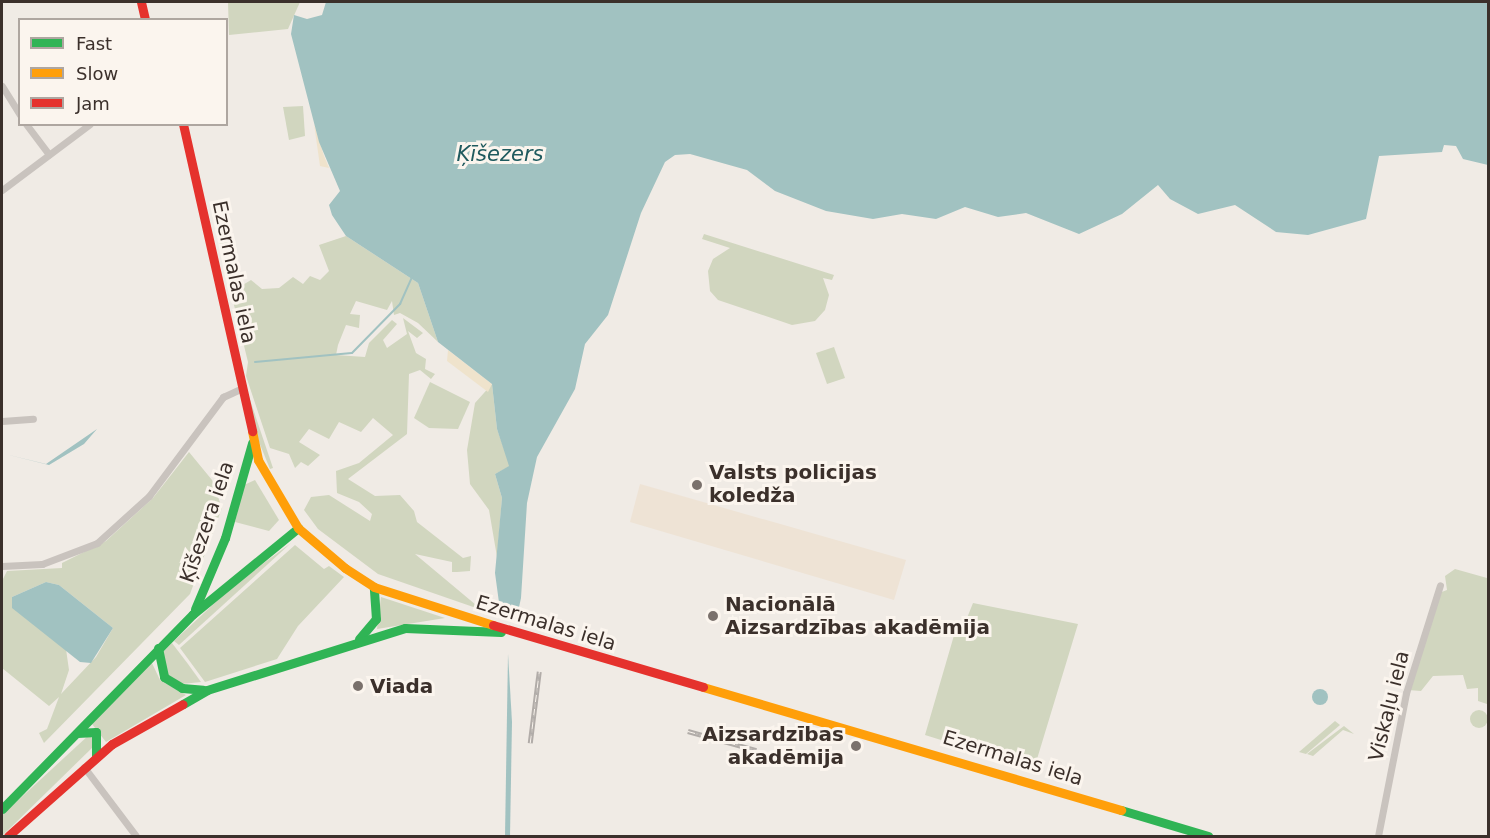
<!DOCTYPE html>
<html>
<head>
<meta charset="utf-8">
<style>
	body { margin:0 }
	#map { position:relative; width:1490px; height:838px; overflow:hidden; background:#f0ebe5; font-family:"DejaVu Sans",sans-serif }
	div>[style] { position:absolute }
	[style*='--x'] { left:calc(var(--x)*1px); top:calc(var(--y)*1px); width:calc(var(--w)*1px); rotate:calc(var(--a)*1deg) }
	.green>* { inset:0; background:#d1d6bf }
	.round { border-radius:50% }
	.sand>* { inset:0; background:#efe3cc }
	.plaza>* { inset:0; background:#eee3d5 }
	.water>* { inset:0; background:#a1c2c1 }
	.stream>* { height:2px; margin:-1px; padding:0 1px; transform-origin:1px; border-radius:1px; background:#a1c2c1 }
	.street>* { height:7px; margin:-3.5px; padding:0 3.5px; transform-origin:3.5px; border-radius:3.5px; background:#c9c3be }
	.fast>* { height:9px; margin:-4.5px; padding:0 4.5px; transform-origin:4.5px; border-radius:4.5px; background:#30b455 }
	.slow>* { height:9px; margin:-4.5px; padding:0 4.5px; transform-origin:4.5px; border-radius:4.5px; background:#ff9f0a }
	.jam>* { height:9px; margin:-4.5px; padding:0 4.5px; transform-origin:4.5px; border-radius:4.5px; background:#e5322d }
	.rail>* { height:4.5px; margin-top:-2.25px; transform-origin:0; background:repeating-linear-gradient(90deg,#fbf5ee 0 7px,#b1aca8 0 14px); box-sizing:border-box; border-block:2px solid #b1aca8 }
	.dots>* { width:16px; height:16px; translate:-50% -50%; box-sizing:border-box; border:3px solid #fbf5ee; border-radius:50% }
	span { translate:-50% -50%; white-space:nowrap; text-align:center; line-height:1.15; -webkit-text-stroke:6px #fbf5ee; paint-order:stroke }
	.street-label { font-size:20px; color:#3b302b }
	.poi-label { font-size:20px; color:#3b302b; font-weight:700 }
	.left { translate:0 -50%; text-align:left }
	.right { translate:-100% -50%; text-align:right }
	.water-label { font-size:21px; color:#1f5a5e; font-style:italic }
	.frame { position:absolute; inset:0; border:3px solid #3b302b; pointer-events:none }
	.legend { position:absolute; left:18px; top:18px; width:210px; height:108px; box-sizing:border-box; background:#fbf5ee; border:2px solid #aea6a0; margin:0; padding:8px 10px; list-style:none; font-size:18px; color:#3b302b }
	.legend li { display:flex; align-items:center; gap:12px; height:30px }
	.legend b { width:30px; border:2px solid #aea6a0 }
</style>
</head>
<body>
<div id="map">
	<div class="green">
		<i style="clip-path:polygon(228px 2px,300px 2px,288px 29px,229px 35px)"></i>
		<i style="clip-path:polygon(303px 106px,305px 136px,289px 140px,283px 107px)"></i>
		<i style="clip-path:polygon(226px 234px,241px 286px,251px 280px,262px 289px,279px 288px,293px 277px,303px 284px,310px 276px,320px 280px,329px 271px,319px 245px,346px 236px,418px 283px,438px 342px,418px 323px,400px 313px,394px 315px,392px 301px,387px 310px,356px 301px,350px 314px,360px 315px,359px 328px,346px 325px,338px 345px,336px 355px,365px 357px,369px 343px,392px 320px,397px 324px,383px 340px,387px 348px,407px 334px,403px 318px,423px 333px,417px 338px,408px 331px,416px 353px,426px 359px,425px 369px,435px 374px,431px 379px,420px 370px,409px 374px,407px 434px,348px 479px,375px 496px,400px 495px,414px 511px,417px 522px,463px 558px,471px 556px,470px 571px,457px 572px,452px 572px,452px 562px,415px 554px,482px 610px,378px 574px,318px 529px,304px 510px,311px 497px,329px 495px,370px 521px,372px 514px,359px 502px,337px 493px,336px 471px,359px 463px,393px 435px,373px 418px,361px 432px,339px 422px,329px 439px,309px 429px,299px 442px,320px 455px,308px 466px,301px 462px,295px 468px,289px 454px,270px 448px,246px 376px,248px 362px,217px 236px)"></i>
		<i style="clip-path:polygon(704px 234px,834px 275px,832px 280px,823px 278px,829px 295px,825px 310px,815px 321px,792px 325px,718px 300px,710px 291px,708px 271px,713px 259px,730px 248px,702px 239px)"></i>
		<i style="clip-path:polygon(834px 347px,845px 378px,827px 384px,816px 353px)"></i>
		<i style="clip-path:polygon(244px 382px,273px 468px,270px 469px,259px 442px)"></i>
		<i style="clip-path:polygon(430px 382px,470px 402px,458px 429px,429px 428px,414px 418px)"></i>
		<i style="clip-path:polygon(492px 384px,497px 429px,510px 466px,495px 474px,502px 498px,497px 557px,489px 510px,470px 484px,467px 450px,475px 403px)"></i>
		<i style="clip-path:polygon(evenodd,189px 452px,212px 480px,222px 508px,190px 594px,44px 743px,39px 733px,47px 729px,59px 697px,49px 706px,2px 668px,2px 581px,7px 571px,62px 568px,62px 563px,106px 541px,153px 498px,189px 452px,46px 582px,59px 585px,113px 628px,96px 657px,61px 694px,69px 670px,66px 649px,12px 597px,46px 582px)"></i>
		<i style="clip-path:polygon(255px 480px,279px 520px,269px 531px,235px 522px,244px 485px)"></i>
		<i style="clip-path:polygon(291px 543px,179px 645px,174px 641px,234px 585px)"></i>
		<i style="clip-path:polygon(295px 545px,324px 569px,329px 566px,344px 577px,298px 626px,277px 659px,205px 682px,180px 648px)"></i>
		<i style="clip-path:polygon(1455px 569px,1487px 578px,1487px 704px,1478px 701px,1478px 688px,1467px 689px,1463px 675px,1433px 676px,1421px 691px,1408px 690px,1439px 593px,1447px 590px,1445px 576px)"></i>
		<i style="clip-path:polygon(381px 597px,445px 618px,377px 629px)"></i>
		<i style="clip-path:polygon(973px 603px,1078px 624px,1034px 769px,925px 735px,957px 625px,967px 618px)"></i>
		<i style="clip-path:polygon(172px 643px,188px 664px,201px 682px,182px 684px,166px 675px,163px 652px)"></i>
		<i style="clip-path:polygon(151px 661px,160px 680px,186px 695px,106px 742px,92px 724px)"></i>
		<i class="round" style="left:1470px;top:710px;width:18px;height:18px"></i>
		<i style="clip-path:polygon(1335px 721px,1340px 725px,1306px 754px,1299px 752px)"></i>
		<i style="clip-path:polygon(1344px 726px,1354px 734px,1343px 730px,1313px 756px,1307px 754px)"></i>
		<i style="clip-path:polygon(90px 734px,95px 745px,2px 836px,2px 815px)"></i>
	</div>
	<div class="sand">
		<i style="clip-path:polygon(314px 124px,324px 156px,329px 168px,320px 166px)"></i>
		<i style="clip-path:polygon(448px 350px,492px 384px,488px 392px,447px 361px)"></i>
	</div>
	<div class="plaza">
		<i style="clip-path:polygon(640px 484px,906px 560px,894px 600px,630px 522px)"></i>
	</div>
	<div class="water">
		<i style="clip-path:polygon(326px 2px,1488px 2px,1488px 165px,1463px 159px,1456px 146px,1444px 145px,1442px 152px,1379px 156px,1366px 219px,1308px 235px,1276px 232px,1235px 205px,1198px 214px,1170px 199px,1158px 185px,1122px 214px,1079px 234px,1026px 213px,998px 217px,965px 207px,936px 219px,902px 214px,873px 219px,826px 211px,775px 191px,747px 170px,690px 154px,675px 155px,665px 162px,641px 213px,608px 315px,585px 344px,575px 389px,537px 457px,527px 503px,521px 598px,518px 612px,509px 616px,500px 610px,495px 573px,502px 498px,495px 474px,509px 466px,497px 429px,492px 384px,438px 342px,418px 283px,346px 236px,332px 215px,329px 205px,340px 191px,319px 142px,291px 34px,294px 15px,307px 19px,322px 15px)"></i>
		<i style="clip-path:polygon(97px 429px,84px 444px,49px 465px,5px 454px,46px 464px)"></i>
		<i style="clip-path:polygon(46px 582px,59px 585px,113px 628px,91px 663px,80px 662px,12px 608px,12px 597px)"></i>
		<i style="clip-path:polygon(508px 654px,512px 722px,510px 836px,505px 836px)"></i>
		<i class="round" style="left:1312px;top:689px;width:16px;height:16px"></i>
	</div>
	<div class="stream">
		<i style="--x:255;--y:362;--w:97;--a:-5.3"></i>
		<i style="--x:352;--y:353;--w:69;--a:-45.6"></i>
		<i style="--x:400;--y:304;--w:30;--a:-66"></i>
	</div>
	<div class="street">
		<i style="--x:2;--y:86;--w:34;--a:58"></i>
		<i style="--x:26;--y:124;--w:38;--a:53"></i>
		<i style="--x:2;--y:190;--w:110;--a:-36.9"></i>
		<i style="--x:2;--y:421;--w:31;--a:-4"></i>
		<i style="--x:2;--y:566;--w:40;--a:-2.9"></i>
		<i style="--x:42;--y:564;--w:59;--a:-20.9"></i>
		<i style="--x:97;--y:543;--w:70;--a:-42.1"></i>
		<i style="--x:149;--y:496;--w:124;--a:-53.2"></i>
		<i style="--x:223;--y:397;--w:19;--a:-25"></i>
		<i style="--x:84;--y:767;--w:86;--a:53"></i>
		<i style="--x:1378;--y:836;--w:146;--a:-78.9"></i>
		<i style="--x:1406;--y:693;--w:113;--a:-72.5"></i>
	</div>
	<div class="fast">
		<i style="--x:195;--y:609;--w:77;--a:-67.1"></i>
		<i style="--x:225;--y:538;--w:99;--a:-74.1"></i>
		<i style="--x:359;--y:639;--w:26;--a:-50"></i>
		<i style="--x:376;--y:619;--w:32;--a:-94"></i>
		<i style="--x:158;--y:648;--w:30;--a:78"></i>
		<i style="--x:164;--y:677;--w:21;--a:31"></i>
		<i style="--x:182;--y:688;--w:21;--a:5"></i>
		<i style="--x:183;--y:704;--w:28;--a:-30"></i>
		<i style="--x:207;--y:690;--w:207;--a:-17.4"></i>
		<i style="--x:405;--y:628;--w:96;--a:2.4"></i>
		<i style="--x:77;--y:733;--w:19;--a:-3"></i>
		<i style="--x:96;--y:732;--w:24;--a:90"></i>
		<i style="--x:2;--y:809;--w:273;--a:-45.6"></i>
		<i style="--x:193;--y:614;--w:136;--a:-39.3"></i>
		<i style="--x:1121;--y:810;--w:91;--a:16.6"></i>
	</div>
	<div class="slow">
		<i style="--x:252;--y:431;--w:30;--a:78"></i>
		<i style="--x:258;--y:460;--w:79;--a:59.5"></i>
		<i style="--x:298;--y:528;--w:62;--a:40.4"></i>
		<i style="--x:345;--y:568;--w:35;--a:33"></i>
		<i style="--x:374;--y:587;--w:125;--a:17.7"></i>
		<i style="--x:703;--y:687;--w:436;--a:16.4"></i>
	</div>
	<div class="jam">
		<i style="--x:141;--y:2;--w:18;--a:77"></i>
		<i style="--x:183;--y:124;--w:315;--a:77.3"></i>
		<i style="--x:493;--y:625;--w:219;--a:16.4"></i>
		<i style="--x:8;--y:836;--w:139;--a:-41.5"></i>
		<i style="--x:112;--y:744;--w:81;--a:-29.4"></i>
	</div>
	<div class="rail">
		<i style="--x:688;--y:731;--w:71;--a:15.6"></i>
		<i style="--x:530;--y:743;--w:72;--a:-82.8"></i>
	</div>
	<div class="dots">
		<i style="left:697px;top:485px;background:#7a716c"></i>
		<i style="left:713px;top:616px;background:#7a716c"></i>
		<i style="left:358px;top:686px;background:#7a716c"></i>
		<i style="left:856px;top:746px;background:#7a716c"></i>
	</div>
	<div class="street-label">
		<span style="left:234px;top:272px;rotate:78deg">Ezermalas iela</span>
		<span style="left:207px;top:522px;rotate:-71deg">Ķīšezera iela</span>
		<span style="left:546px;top:623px;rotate:17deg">Ezermalas iela</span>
		<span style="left:1389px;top:706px;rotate:-76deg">Viskaļu iela</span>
		<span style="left:1013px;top:758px;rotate:17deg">Ezermalas iela</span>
	</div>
	<div class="poi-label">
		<span class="left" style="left:709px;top:484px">Valsts policijas<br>koledža</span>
		<span class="left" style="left:725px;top:616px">Nacionālā<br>Aizsardzības akadēmija</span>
		<span class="left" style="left:370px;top:686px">Viada</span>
		<span class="right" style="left:844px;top:746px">Aizsardzības<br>akadēmija</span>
	</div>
	<div class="water-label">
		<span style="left:500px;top:154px">Ķīšezers</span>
	</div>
	<div class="frame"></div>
	<ul class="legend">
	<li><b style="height:8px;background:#30b455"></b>Fast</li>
	<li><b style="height:8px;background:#ff9f0a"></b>Slow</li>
	<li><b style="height:8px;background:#e5322d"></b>Jam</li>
	</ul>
</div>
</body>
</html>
